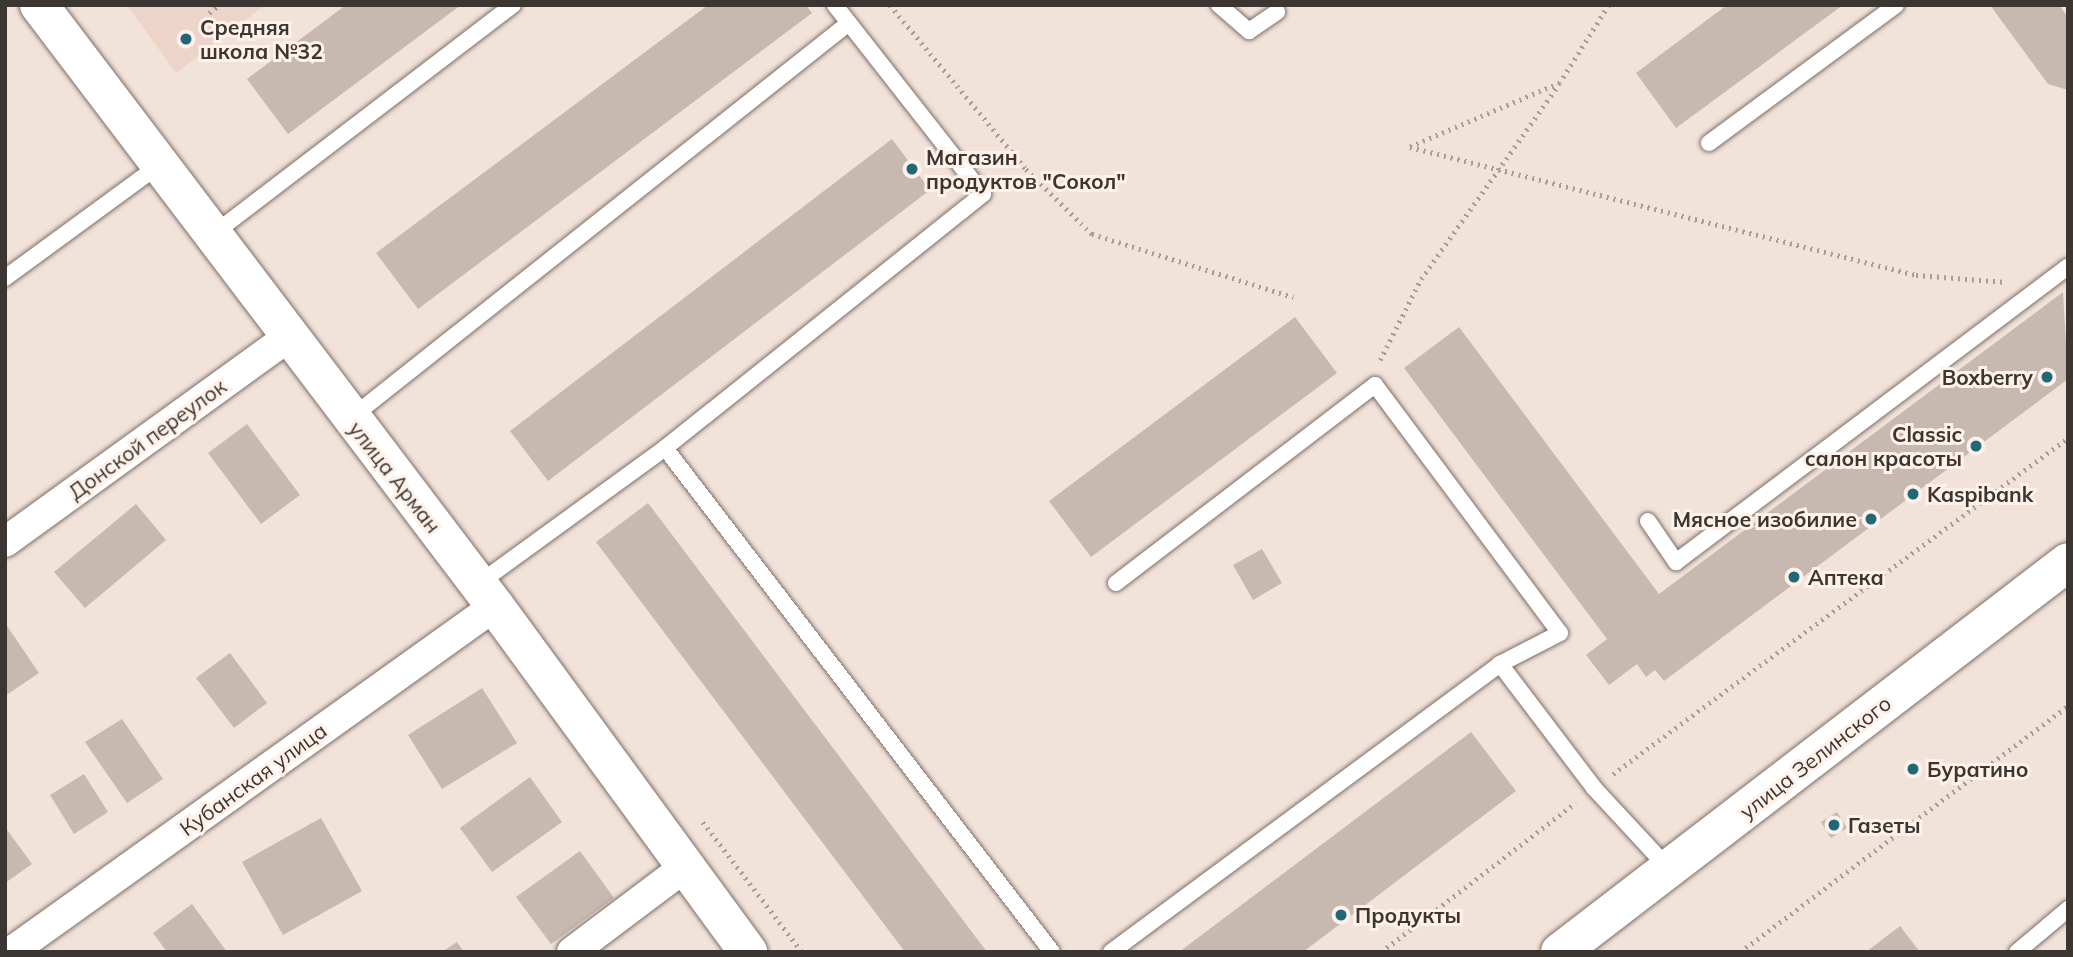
<!DOCTYPE html>
<html>
<head>
<meta charset="utf-8">
<style>
	body { margin:0 }
	#map { position:relative; width:2073px; height:957px; overflow:hidden; background:#f2e3da; font-family:Mulish,sans-serif }
	div>[style] { position:absolute }
	[style*='--x'] { left:calc(var(--x)*1px); top:calc(var(--y)*1px); width:calc(var(--w)*1px); rotate:calc(var(--a)*1deg) }
	.built>* { inset:0; background:#ecd5c8 }
	.building>* { inset:0; background:#c7b8b0 }
	.path>* { height:4.5px; margin-top:-2.25px; transform-origin:0; background:repeating-linear-gradient(90deg,#a99e97 0 2px,transparent 0 7px) }
	.roads { filter:drop-shadow(0 0 2px #7c6f67) drop-shadow(0 0 2px #7c6f67) }
	.service>* { height:16px; margin:-8px; padding:0 8px; transform-origin:8px; border-radius:8px; background:#fff }
	.minor>* { height:30px; margin:-15px; padding:0 15px; transform-origin:15px; border-radius:15px; background:#fff }
	.tertiary>* { height:38px; margin:-19px; padding:0 19px; transform-origin:19px; border-radius:19px; background:#fff }
	.secondary>* { height:38px; margin:-19px; padding:0 19px; transform-origin:19px; border-radius:19px; background:#fff }
	.dots>* { width:19px; height:19px; translate:-50% -50%; box-sizing:border-box; border:4px solid #fdf1e9; border-radius:50% }
	span { translate:-50% -50%; white-space:nowrap; text-align:center; line-height:1.15; -webkit-text-stroke:6px #fdf1e9; paint-order:stroke }
	.poi-label { font-size:21px; color:#3b3632; font-weight:700 }
	.left { translate:0 -50%; text-align:left }
	.right { translate:-100% -50%; text-align:right }
	.street-label { font-size:21px; color:#3b3632 }
	.frame { position:absolute; inset:0; border:7px solid #3b3632; pointer-events:none }
</style>
</head>
<body>
<div id="map">
	<div class="built">
		<i style="clip-path:polygon(127px 5px,265px 5px,176px 73px)"></i>
	</div>
	<div class="building">
		<i style="clip-path:polygon(346px 5px,461px 5px,288px 134px,247px 79px)"></i>
		<i style="clip-path:polygon(708px 5px,806px 5px,812px 13px,418px 309px,376px 253px)"></i>
		<i style="clip-path:polygon(1727px 5px,1843px 5px,1676px 128px,1636px 73px)"></i>
		<i style="clip-path:polygon(1990px 5px,2059px 5px,2068px 17px,2068px 90px,2048px 84px)"></i>
		<i style="clip-path:polygon(892px 139px,930px 190px,548px 481px,510px 431px)"></i>
		<i style="clip-path:polygon(2063px 292px,2068px 379px,1664px 681px,1655px 670px,1646px 677px,1637px 664px,1609px 685px,1586px 655px,1607px 639px,1404px 368px,1459px 327px,1659px 594px)"></i>
		<i style="clip-path:polygon(1295px 317px,1337px 373px,1091px 557px,1049px 501px)"></i>
		<i style="clip-path:polygon(247px 424px,300px 495px,261px 524px,208px 453px)"></i>
		<i style="clip-path:polygon(648px 503px,861px 785px,987px 952px,905px 952px,596px 542px)"></i>
		<i style="clip-path:polygon(136px 504px,166px 540px,85px 608px,54px 572px)"></i>
		<i style="clip-path:polygon(1262px 549px,1282px 583px,1253px 600px,1233px 565px)"></i>
		<i style="clip-path:polygon(5px 623px,39px 673px,5px 696px)"></i>
		<i style="clip-path:polygon(230px 653px,267px 703px,234px 728px,196px 678px)"></i>
		<i style="clip-path:polygon(482px 688px,517px 743px,442px 789px,408px 735px)"></i>
		<i style="clip-path:polygon(122px 719px,163px 779px,127px 803px,85px 742px)"></i>
		<i style="clip-path:polygon(1471px 732px,1516px 791px,1303px 952px,1179px 952px)"></i>
		<i style="clip-path:polygon(84px 774px,108px 812px,74px 834px,50px 795px)"></i>
		<i style="clip-path:polygon(530px 777px,562px 822px,492px 872px,460px 828px)"></i>
		<i style="clip-path:polygon(1837px 812px,1847px 828px,1831px 838px,1821px 822px)"></i>
		<i style="clip-path:polygon(321px 818px,362px 891px,283px 935px,242px 862px)"></i>
		<i style="clip-path:polygon(5px 827px,32px 864px,5px 883px)"></i>
		<i style="clip-path:polygon(580px 851px,614px 898px,551px 944px,516px 897px)"></i>
		<i style="clip-path:polygon(192px 904px,227px 952px,167px 952px,153px 933px)"></i>
		<i style="clip-path:polygon(1900px 926px,1920px 952px,1866px 952px)"></i>
		<i style="clip-path:polygon(457px 942px,464px 952px,442px 952px)"></i>
	</div>
	<div class="path">
		<i style="--x:890;--y:5;--w:213;--a:50.3"></i>
		<i style="--x:1026;--y:169;--w:93;--a:44.6"></i>
		<i style="--x:1092;--y:234;--w:211;--a:17.4"></i>
		<i style="--x:1609;--y:5;--w:92;--a:122.1"></i>
		<i style="--x:1560;--y:83;--w:163;--a:156.9"></i>
		<i style="--x:1410;--y:147;--w:522;--a:14.2"></i>
		<i style="--x:1916;--y:275;--w:90;--a:4.4"></i>
		<i style="--x:209;--y:13;--w:13;--a:-39"></i>
		<i style="--x:1380;--y:360;--w:91;--a:-63.2"></i>
		<i style="--x:1421;--y:279;--w:239;--a:-54.7"></i>
		<i style="--x:1613;--y:774;--w:566;--a:-36.44"></i>
		<i style="--x:703;--y:822;--w:163;--a:52.7"></i>
		<i style="--x:1381;--y:952;--w:245;--a:-37.5"></i>
		<i style="--x:1740;--y:952;--w:410;--a:-36.9"></i>
	</div>
	<div class="roads">
		<div class="service">
			<i style="--x:1219;--y:5;--w:40;--a:41"></i>
			<i style="--x:1249;--y:31;--w:34;--a:-34"></i>
			<i style="--x:1709;--y:143;--w:232;--a:-36.4"></i>
			<i style="--x:212;--y:235;--w:379;--a:-37.4"></i>
			<i style="--x:5;--y:278;--w:193;--a:-36.2"></i>
			<i style="--x:352;--y:417;--w:634;--a:-38.41"></i>
			<i style="--x:665;--y:448;--w:407;--a:-38.6"></i>
			<i style="--x:983;--y:194;--w:240;--a:-128.1"></i>
			<i style="--x:1648;--y:521;--w:50;--a:55.7"></i>
			<i style="--x:1676;--y:562;--w:491;--a:-37"></i>
			<i style="--x:1116;--y:583;--w:326;--a:-37.4"></i>
			<i style="--x:1375;--y:385;--w:309;--a:53.3"></i>
			<i style="--x:1560;--y:633;--w:68;--a:152.7"></i>
			<i style="--x:478;--y:584;--w:231;--a:-36"></i>
			<i style="--x:665;--y:448;--w:635;--a:52.48"></i>
			<i style="--x:1111;--y:952;--w:484;--a:-36.5"></i>
			<i style="--x:1500;--y:664;--w:156;--a:52.8"></i>
			<i style="--x:1594;--y:788;--w:112;--a:47.2"></i>
			<i style="--x:2017;--y:952;--w:67;--a:-40.1"></i>
		</div>
		<div class="minor">
			<i style="--x:5;--y:542;--w:349;--a:-35.9"></i>
			<i style="--x:11;--y:952;--w:595;--a:-35.56"></i>
			<i style="--x:572;--y:952;--w:143;--a:-37"></i>
		</div>
		<div class="tertiary">
			<i style="--x:39;--y:5;--w:754;--a:52.81"></i>
			<i style="--x:495;--y:606;--w:429;--a:53.8"></i>
		</div>
		<div class="secondary">
			<i style="--x:1560;--y:952;--w:640;--a:-37.51"></i>
		</div>
	</div>
	<div class="dots">
		<i style="left:186px;top:39px;background:#226778"></i>
		<i style="left:912px;top:169px;background:#226778"></i>
		<i style="left:2047px;top:377px;background:#226778"></i>
		<i style="left:1976px;top:446px;background:#226778"></i>
		<i style="left:1913px;top:494px;background:#226778"></i>
		<i style="left:1871px;top:519px;background:#226778"></i>
		<i style="left:1794px;top:577px;background:#226778"></i>
		<i style="left:1913px;top:769px;background:#226778"></i>
		<i style="left:1834px;top:825px;background:#226778"></i>
		<i style="left:1341px;top:915px;background:#226778"></i>
	</div>
	<div class="poi-label">
		<span class="left" style="left:200px;top:39px">Средняя<br>школа №32</span>
		<span class="left" style="left:926px;top:169px">Магазин<br>продуктов "Сокол"</span>
		<span class="right" style="left:2033px;top:377px">Boxberry</span>
		<span class="right" style="left:1962px;top:446px">Classic<br>салон красоты</span>
		<span class="left" style="left:1927px;top:494px">Kaspibank</span>
		<span class="right" style="left:1857px;top:519px">Мясное изобилие</span>
		<span class="left" style="left:1808px;top:577px">Аптека</span>
		<span class="left" style="left:1927px;top:769px">Буратино</span>
		<span class="left" style="left:1848px;top:825px">Газеты</span>
		<span class="left" style="left:1355px;top:915px">Продукты</span>
	</div>
	<div class="street-label">
		<span style="left:147px;top:439px;rotate:-36deg">Донской переулок</span>
		<span style="left:395px;top:477px;rotate:52deg">улица Арман</span>
		<span style="left:1815px;top:757px;rotate:-38deg">улица Зелинского</span>
		<span style="left:253px;top:779px;rotate:-36deg">Кубанская улица</span>
	</div>
	<div class="frame"></div>
</div>
</body>
</html>
